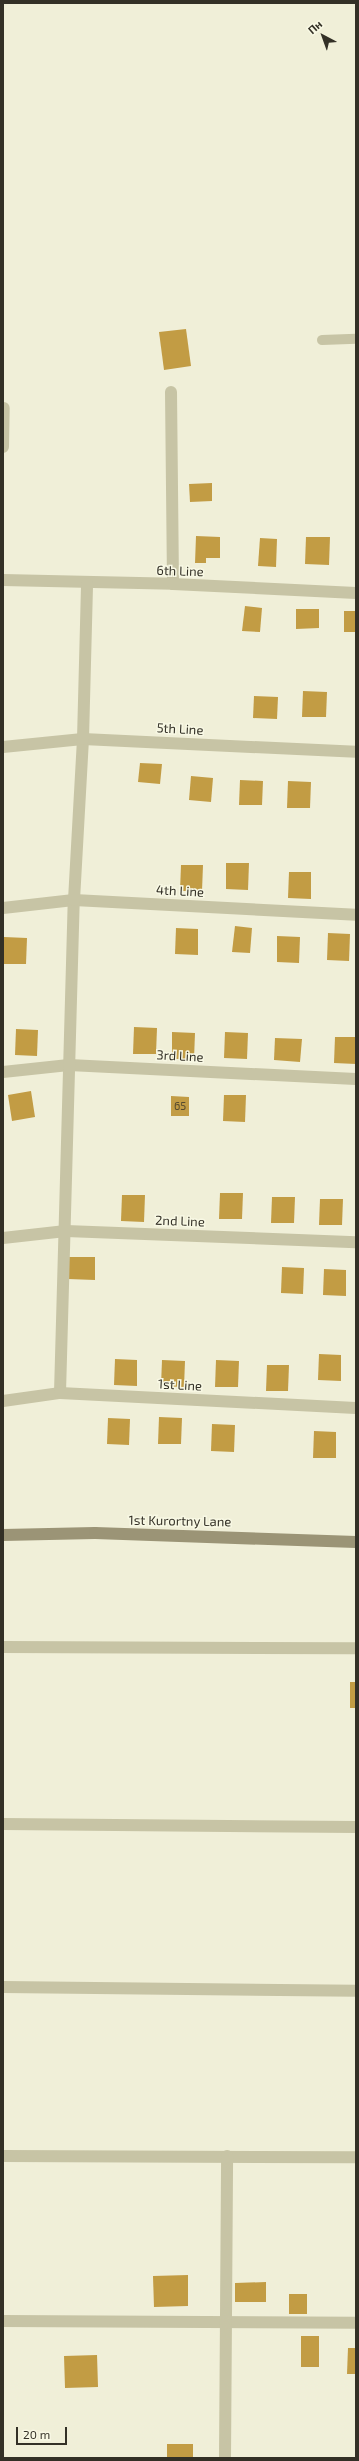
<!DOCTYPE html>
<html>
<head>
<meta charset="utf-8">
<style>
	body { margin:0 }
	#map { position:relative; width:359px; height:2461px; overflow:hidden; background:#f0efd8; font-family:"Exo 2",sans-serif }
	div>[style] { position:absolute }
	[style*='--x'] { left:calc(var(--x)*1px); top:calc(var(--y)*1px); width:calc(var(--w)*1px); rotate:calc(var(--a)*1deg) }
	.building>* { inset:0; background:#c29c44 }
	.lane>* { height:10px; margin:-5px; padding:0 5px; transform-origin:5px; border-radius:5px; background:#c7c4a5 }
	.street>* { height:12px; margin:-6px; padding:0 6px; transform-origin:6px; border-radius:6px; background:#c7c4a5 }
	.secondary>* { height:12px; margin:-6px; padding:0 6px; transform-origin:6px; border-radius:6px; background:#9b9476 }
	span { translate:-50% -50%; white-space:nowrap; text-align:center; line-height:1.15; -webkit-text-stroke:3px #f8f8e4; paint-order:stroke }
	.number-label { font-size:11px; color:#574b2e }
	.number-label span { -webkit-text-stroke-width:0 }
	.street-label { font-size:13px; color:#333026 }
	.frame { position:absolute; inset:0; border:4px solid #333026; pointer-events:none }
	.north { position:absolute; left:303px; top:16px; width:40px; height:40px; -webkit-text-stroke:3px #f8f8e4; paint-order:stroke; rotate:319deg; font-size:11px; font-weight:700; line-height:16px; text-align:center; color:#333026 }
	.north::after { content:''; display:block; margin:auto; width:14px; height:18px; background:#333026; clip-path:polygon(50% 0,100% 100%,50% 72%,0 100%) }
	.scale { position:absolute; left:16px; top:2427px; width:51px; height:18px; box-sizing:border-box; border:2px solid #333026; border-top:0; padding-left:5px; font-size:12px; line-height:14px; white-space:nowrap; color:#333026; -webkit-text-stroke:3px #f8f8e4; paint-order:stroke }
</style>
</head>
<body>
<div id="map">
	<div class="building">
		<i style="clip-path:polygon(186px 329px,191px 366px,164px 370px,159px 332px)"></i>
		<i style="clip-path:polygon(212px 483px,212px 501px,190px 502px,189px 484px)"></i>
		<i style="clip-path:polygon(196px 536px,220px 537px,220px 558px,206px 558px,206px 563px,195px 563px)"></i>
		<i style="clip-path:polygon(306px 537px,330px 537px,329px 565px,305px 564px)"></i>
		<i style="clip-path:polygon(260px 538px,277px 539px,276px 567px,258px 566px)"></i>
		<i style="clip-path:polygon(245px 606px,262px 608px,260px 632px,242px 631px)"></i>
		<i style="clip-path:polygon(296px 609px,319px 609px,319px 628px,296px 629px)"></i>
		<i style="clip-path:polygon(344px 611px,356px 611px,356px 632px,344px 632px)"></i>
		<i style="clip-path:polygon(303px 691px,327px 692px,326px 717px,302px 717px)"></i>
		<i style="clip-path:polygon(254px 696px,278px 697px,277px 719px,253px 718px)"></i>
		<i style="clip-path:polygon(140px 763px,162px 764px,160px 784px,138px 782px)"></i>
		<i style="clip-path:polygon(191px 776px,213px 778px,211px 802px,189px 800px)"></i>
		<i style="clip-path:polygon(240px 780px,263px 781px,262px 805px,239px 805px)"></i>
		<i style="clip-path:polygon(288px 781px,311px 782px,310px 808px,287px 808px)"></i>
		<i style="clip-path:polygon(226px 863px,249px 863px,248px 890px,226px 889px)"></i>
		<i style="clip-path:polygon(181px 865px,203px 865px,202px 891px,180px 891px)"></i>
		<i style="clip-path:polygon(289px 872px,311px 872px,311px 899px,288px 898px)"></i>
		<i style="clip-path:polygon(235px 926px,252px 928px,250px 953px,232px 952px)"></i>
		<i style="clip-path:polygon(176px 928px,198px 929px,198px 955px,175px 954px)"></i>
		<i style="clip-path:polygon(328px 933px,350px 934px,349px 961px,327px 960px)"></i>
		<i style="clip-path:polygon(277px 936px,300px 937px,299px 963px,277px 962px)"></i>
		<i style="clip-path:polygon(4px 937px,27px 938px,26px 964px,4px 964px)"></i>
		<i style="clip-path:polygon(134px 1027px,157px 1028px,156px 1054px,133px 1054px)"></i>
		<i style="clip-path:polygon(16px 1029px,38px 1030px,37px 1056px,15px 1055px)"></i>
		<i style="clip-path:polygon(172px 1032px,195px 1033px,194px 1059px,172px 1059px)"></i>
		<i style="clip-path:polygon(225px 1032px,248px 1033px,247px 1059px,224px 1058px)"></i>
		<i style="clip-path:polygon(335px 1037px,356px 1037px,356px 1064px,334px 1063px)"></i>
		<i style="clip-path:polygon(275px 1038px,302px 1039px,300px 1062px,274px 1060px)"></i>
		<i style="clip-path:polygon(31px 1091px,35px 1117px,12px 1121px,8px 1095px)"></i>
		<i style="clip-path:polygon(224px 1095px,246px 1095px,245px 1122px,223px 1121px)"></i>
		<i style="clip-path:polygon(171px 1096px,189px 1097px,189px 1116px,171px 1116px)"></i>
		<i style="clip-path:polygon(220px 1193px,243px 1193px,242px 1219px,219px 1219px)"></i>
		<i style="clip-path:polygon(122px 1195px,145px 1195px,144px 1222px,121px 1221px)"></i>
		<i style="clip-path:polygon(272px 1197px,295px 1197px,294px 1223px,271px 1223px)"></i>
		<i style="clip-path:polygon(320px 1199px,343px 1199px,342px 1225px,319px 1225px)"></i>
		<i style="clip-path:polygon(69px 1257px,95px 1257px,95px 1280px,68px 1279px)"></i>
		<i style="clip-path:polygon(282px 1267px,304px 1268px,303px 1294px,281px 1293px)"></i>
		<i style="clip-path:polygon(324px 1269px,346px 1270px,346px 1296px,323px 1295px)"></i>
		<i style="clip-path:polygon(319px 1354px,341px 1355px,341px 1381px,318px 1380px)"></i>
		<i style="clip-path:polygon(115px 1359px,137px 1360px,137px 1386px,114px 1385px)"></i>
		<i style="clip-path:polygon(162px 1360px,185px 1361px,184px 1387px,161px 1386px)"></i>
		<i style="clip-path:polygon(216px 1360px,239px 1361px,238px 1387px,215px 1387px)"></i>
		<i style="clip-path:polygon(267px 1365px,289px 1365px,288px 1391px,266px 1391px)"></i>
		<i style="clip-path:polygon(159px 1417px,182px 1418px,181px 1444px,158px 1444px)"></i>
		<i style="clip-path:polygon(108px 1418px,130px 1419px,129px 1445px,107px 1444px)"></i>
		<i style="clip-path:polygon(212px 1424px,235px 1425px,234px 1452px,211px 1451px)"></i>
		<i style="clip-path:polygon(314px 1431px,336px 1432px,336px 1458px,313px 1458px)"></i>
		<i style="clip-path:polygon(350px 1682px,356px 1682px,356px 1708px,350px 1708px)"></i>
		<i style="clip-path:polygon(188px 2275px,188px 2306px,154px 2307px,153px 2276px)"></i>
		<i style="clip-path:polygon(266px 2282px,266px 2302px,235px 2302px,235px 2283px)"></i>
		<i style="clip-path:polygon(289px 2294px,307px 2294px,307px 2314px,289px 2314px)"></i>
		<i style="clip-path:polygon(301px 2336px,319px 2336px,319px 2367px,301px 2367px)"></i>
		<i style="clip-path:polygon(348px 2348px,356px 2348px,356px 2374px,347px 2374px)"></i>
		<i style="clip-path:polygon(97px 2355px,98px 2387px,65px 2388px,64px 2356px)"></i>
		<i style="clip-path:polygon(167px 2444px,193px 2444px,193px 2458px,167px 2458px)"></i>
	</div>
	<div class="lane">
		<i style="--x:322;--y:340;--w:34;--a:-2"></i>
	</div>
	<div class="street">
		<i style="--x:171;--y:392;--w:192;--a:89.4"></i>
		<i style="--x:3;--y:447;--w:39;--a:-89"></i>
		<i style="--x:3;--y:580;--w:170;--a:1.3"></i>
		<i style="--x:173;--y:584;--w:183;--a:2.8"></i>
		<i style="--x:3;--y:747;--w:80;--a:-5.7"></i>
		<i style="--x:83;--y:739;--w:273;--a:2.7"></i>
		<i style="--x:3;--y:908;--w:71;--a:-6.4"></i>
		<i style="--x:74;--y:900;--w:282;--a:3"></i>
		<i style="--x:3;--y:1072;--w:66;--a:-6.1"></i>
		<i style="--x:69;--y:1065;--w:287;--a:2.8"></i>
		<i style="--x:3;--y:1238;--w:63;--a:-6.3"></i>
		<i style="--x:66;--y:1231;--w:290;--a:2.2"></i>
		<i style="--x:60;--y:1393;--w:493;--a:-88.4"></i>
		<i style="--x:74;--y:900;--w:161;--a:-86.8"></i>
		<i style="--x:83;--y:739;--w:155;--a:-88.5"></i>
		<i style="--x:3;--y:1401;--w:58;--a:-8"></i>
		<i style="--x:60;--y:1393;--w:296;--a:2.9"></i>
		<i style="--x:3;--y:1647;--w:353;--a:0.2"></i>
		<i style="--x:3;--y:1824;--w:353;--a:0.5"></i>
		<i style="--x:3;--y:1987;--w:353;--a:0.6"></i>
		<i style="--x:3;--y:2156;--w:353;--a:0.2"></i>
		<i style="--x:3;--y:2321;--w:353;--a:0.3"></i>
		<i style="--x:225;--y:2458;--w:302;--a:-89.6"></i>
	</div>
	<div class="secondary">
		<i style="--x:3;--y:1535;--w:92;--a:-1.2"></i>
		<i style="--x:95;--y:1533;--w:261;--a:2"></i>
	</div>
	<div class="number-label">
		<span style="left:180px;top:1106px">65</span>
	</div>
	<div class="street-label">
		<span style="left:180px;top:571px;rotate:2deg">6th Line</span>
		<span style="left:180px;top:729px;rotate:3deg">5th Line</span>
		<span style="left:180px;top:891px;rotate:3deg">4th Line</span>
		<span style="left:180px;top:1056px;rotate:3deg">3rd Line</span>
		<span style="left:180px;top:1221px;rotate:2deg">2nd Line</span>
		<span style="left:180px;top:1385px;rotate:3deg">1st Line</span>
		<span style="left:180px;top:1521px;rotate:1deg">1st Kurortny Lane</span>
	</div>
	<div class="frame"></div>
	<div class="north">Пн</div>
	<div class="scale">20 m</div>
</div>
</body>
</html>
